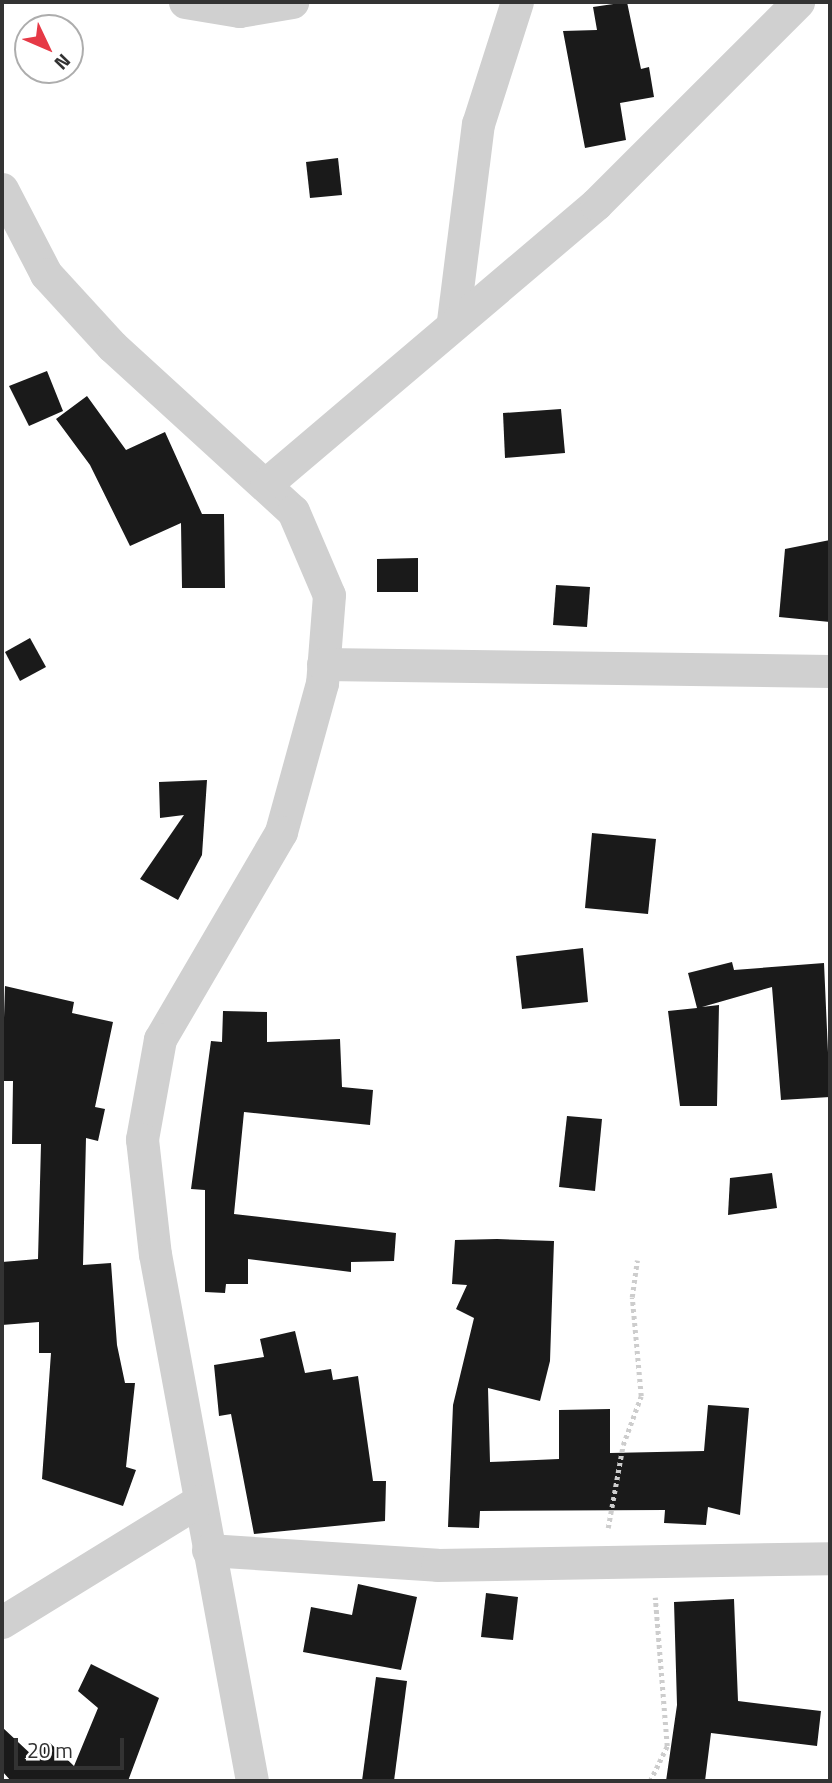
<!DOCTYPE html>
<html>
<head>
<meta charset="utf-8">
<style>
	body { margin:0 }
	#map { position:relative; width:832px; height:1783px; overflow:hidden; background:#fff; font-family:"Titillium Web",sans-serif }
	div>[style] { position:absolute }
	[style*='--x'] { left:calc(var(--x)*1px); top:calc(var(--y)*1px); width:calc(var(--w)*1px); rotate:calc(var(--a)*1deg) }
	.building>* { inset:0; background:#1a1a1a }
	.path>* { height:4.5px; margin-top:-2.25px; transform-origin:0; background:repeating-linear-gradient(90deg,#cdcdcd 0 3.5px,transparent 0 7px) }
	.minor>* { height:33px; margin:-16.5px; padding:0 16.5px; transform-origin:16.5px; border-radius:16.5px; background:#d0d0d0 }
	span { translate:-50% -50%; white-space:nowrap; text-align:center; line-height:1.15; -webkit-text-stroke:7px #fff; paint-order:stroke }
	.frame { position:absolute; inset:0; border:4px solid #333; pointer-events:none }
	.north { position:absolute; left:14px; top:14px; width:70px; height:70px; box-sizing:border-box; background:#fff; border:2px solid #adadad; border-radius:50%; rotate:134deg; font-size:19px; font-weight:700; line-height:28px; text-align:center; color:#333 }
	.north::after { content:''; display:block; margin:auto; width:24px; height:32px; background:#e63946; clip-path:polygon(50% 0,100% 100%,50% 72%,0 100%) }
	.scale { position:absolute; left:14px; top:1738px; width:110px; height:32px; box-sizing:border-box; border:4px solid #333; border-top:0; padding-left:9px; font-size:21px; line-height:24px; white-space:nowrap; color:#333; -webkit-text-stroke:5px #fff; paint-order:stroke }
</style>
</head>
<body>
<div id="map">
	<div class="building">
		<i style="clip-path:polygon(627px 2px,641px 69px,649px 67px,654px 97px,620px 103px,626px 140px,585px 148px,563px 31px,597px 30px,593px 7px)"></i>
		<i style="clip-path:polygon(338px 158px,342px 195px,310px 198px,306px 162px)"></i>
		<i style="clip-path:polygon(47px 371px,63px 411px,29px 426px,9px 386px)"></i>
		<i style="clip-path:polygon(87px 396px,126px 450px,165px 432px,202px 514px,224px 514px,225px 588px,182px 588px,181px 523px,130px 546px,90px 465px,56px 419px)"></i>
		<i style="clip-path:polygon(561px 409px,565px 453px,505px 458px,503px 413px)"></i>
		<i style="clip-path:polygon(830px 540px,830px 622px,779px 617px,785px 549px)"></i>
		<i style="clip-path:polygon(418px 558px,418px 592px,377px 592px,377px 559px)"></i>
		<i style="clip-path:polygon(556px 585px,590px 587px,587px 627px,553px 625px)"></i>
		<i style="clip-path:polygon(30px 638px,46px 667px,20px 681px,5px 652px)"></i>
		<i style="clip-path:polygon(207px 780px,202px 855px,178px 900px,140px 879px,184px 815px,160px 818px,159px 782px)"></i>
		<i style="clip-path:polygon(592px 833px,656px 839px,648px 914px,585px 908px)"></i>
		<i style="clip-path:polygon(583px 948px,588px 1002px,522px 1009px,516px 956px)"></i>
		<i style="clip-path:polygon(732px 962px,734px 970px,824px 963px,830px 1097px,781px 1100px,772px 987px,702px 1007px,719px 1005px,717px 1106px,680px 1106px,668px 1011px,697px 1008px,688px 973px)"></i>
		<i style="clip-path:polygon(5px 986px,74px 1002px,72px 1013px,113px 1022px,95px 1107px,105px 1109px,98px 1141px,86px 1138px,83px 1265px,111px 1263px,117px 1345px,125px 1383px,135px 1383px,126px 1467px,136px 1470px,123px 1506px,42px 1479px,51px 1353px,39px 1353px,39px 1322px,2px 1325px,2px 1262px,38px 1259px,41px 1144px,12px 1144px,13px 1081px,2px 1081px)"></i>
		<i style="clip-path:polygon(223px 1011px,267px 1012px,267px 1042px,340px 1039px,342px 1087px,373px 1090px,370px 1125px,244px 1112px,234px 1214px,396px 1233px,394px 1261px,351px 1262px,351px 1272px,248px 1259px,248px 1284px,226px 1284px,225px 1293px,205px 1292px,205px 1190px,191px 1189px,211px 1041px,222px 1042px)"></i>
		<i style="clip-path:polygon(567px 1116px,602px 1119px,595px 1191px,559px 1187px)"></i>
		<i style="clip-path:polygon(772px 1173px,777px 1208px,728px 1215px,730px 1178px)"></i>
		<i style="clip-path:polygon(497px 1239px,554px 1241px,550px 1361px,540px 1401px,488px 1388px,490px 1462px,559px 1459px,559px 1410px,610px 1409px,610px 1453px,704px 1451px,708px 1405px,749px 1408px,740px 1515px,708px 1507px,706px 1525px,664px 1523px,665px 1510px,480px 1511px,479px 1528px,448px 1527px,453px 1405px,474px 1318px,456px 1309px,467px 1285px,452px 1284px,455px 1240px)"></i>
		<i style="clip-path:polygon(295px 1331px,305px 1373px,331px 1369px,333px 1380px,358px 1376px,373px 1481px,386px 1481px,385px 1521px,254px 1534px,231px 1414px,219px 1416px,214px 1365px,264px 1357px,260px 1339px)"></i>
		<i style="clip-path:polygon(358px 1584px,417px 1597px,401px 1670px,303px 1652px,311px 1607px,352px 1615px)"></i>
		<i style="clip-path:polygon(486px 1593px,518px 1597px,513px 1640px,481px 1637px)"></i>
		<i style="clip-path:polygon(734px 1599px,738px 1701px,821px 1711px,817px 1746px,711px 1733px,705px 1781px,666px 1781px,677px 1705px,674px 1602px)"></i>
		<i style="clip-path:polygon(91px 1664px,159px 1698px,128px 1781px,11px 1781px,2px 1771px,2px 1727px,34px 1757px,49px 1742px,74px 1766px,98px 1708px,78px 1691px)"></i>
		<i style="clip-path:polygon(376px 1677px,407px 1681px,394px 1781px,362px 1781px)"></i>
	</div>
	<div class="path">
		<i style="--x:608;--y:1528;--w:84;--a:-79.8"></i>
		<i style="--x:623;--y:1445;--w:52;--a:-69.8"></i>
		<i style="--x:641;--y:1396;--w:99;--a:-95.2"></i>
		<i style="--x:632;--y:1297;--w:37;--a:-82"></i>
		<i style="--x:650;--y:1781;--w:39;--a:-64"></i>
		<i style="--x:667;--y:1746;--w:149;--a:-94.6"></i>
	</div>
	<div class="minor">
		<i style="--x:185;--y:2;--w:55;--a:9.5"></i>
		<i style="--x:239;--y:11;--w:54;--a:-9.6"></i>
		<i style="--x:2;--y:189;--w:96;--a:62.6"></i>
		<i style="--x:46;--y:274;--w:98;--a:47.5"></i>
		<i style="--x:112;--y:346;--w:245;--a:42.4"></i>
		<i style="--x:293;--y:511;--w:91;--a:66.8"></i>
		<i style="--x:329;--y:595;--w:88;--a:94.5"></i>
		<i style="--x:322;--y:683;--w:155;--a:105.4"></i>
		<i style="--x:281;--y:832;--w:240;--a:120.3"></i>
		<i style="--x:160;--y:1039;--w:102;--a:100.2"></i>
		<i style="--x:142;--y:1139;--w:116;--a:83.6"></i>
		<i style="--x:155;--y:1254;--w:536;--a:79.57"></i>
		<i style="--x:453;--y:321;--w:199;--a:-82.8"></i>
		<i style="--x:478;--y:124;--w:128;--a:-72.3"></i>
		<i style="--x:266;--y:484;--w:433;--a:-40.3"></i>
		<i style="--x:596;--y:204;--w:286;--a:-45"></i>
		<i style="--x:323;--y:664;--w:507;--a:0.79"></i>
		<i style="--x:208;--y:1550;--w:229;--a:3.7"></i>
		<i style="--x:437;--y:1565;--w:393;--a:-1"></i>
		<i style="--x:2;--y:1622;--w:231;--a:-31.6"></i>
	</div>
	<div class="frame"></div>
	<div class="north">N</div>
	<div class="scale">20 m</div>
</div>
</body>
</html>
